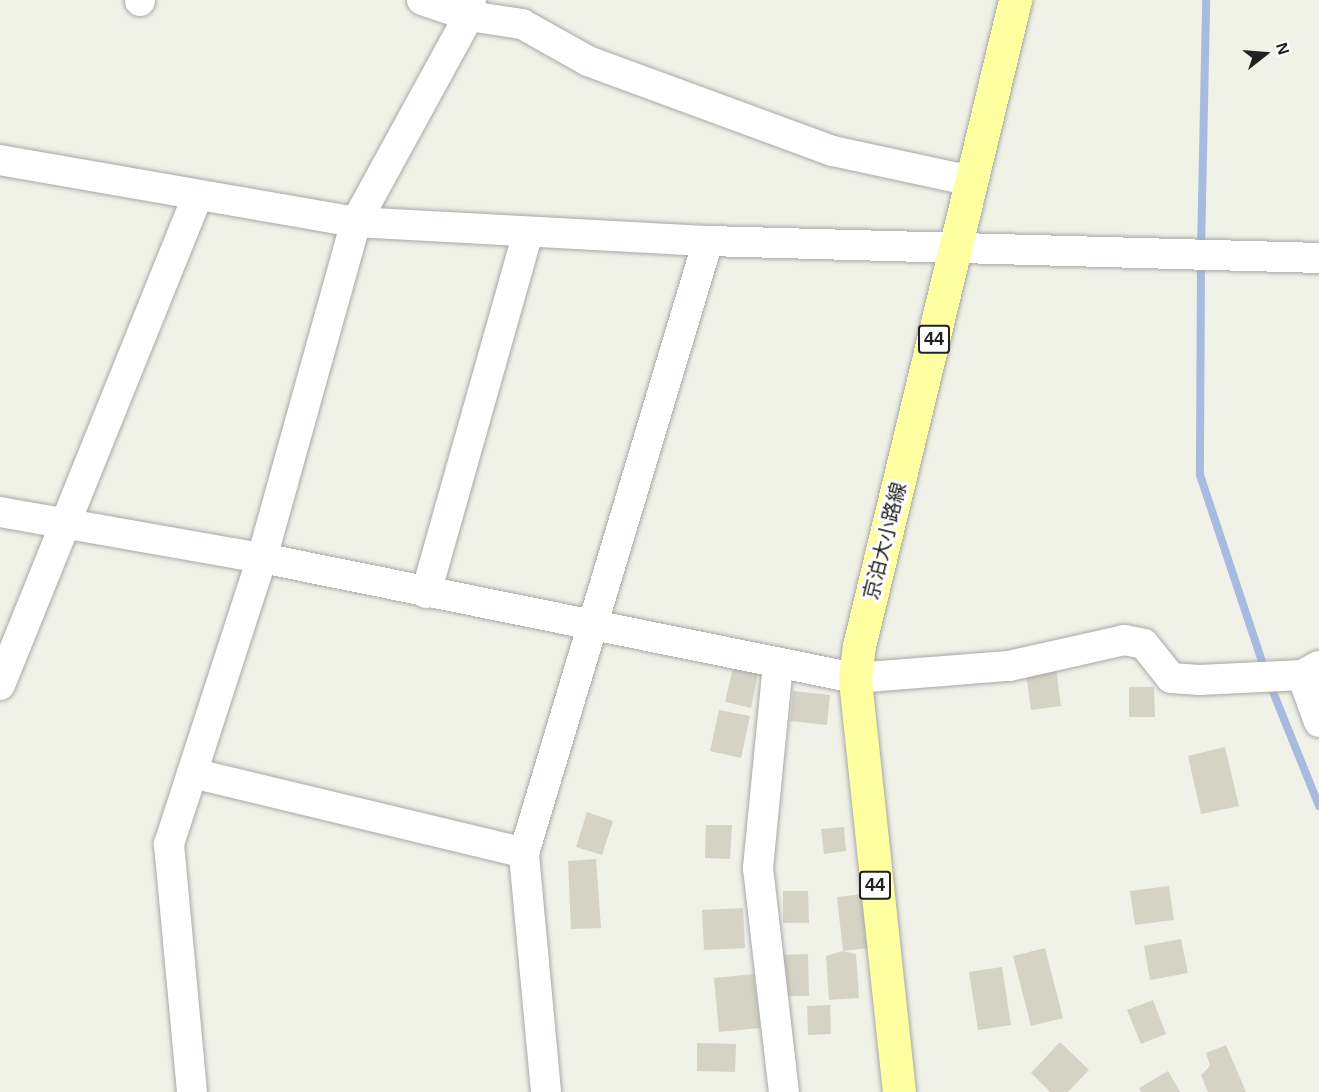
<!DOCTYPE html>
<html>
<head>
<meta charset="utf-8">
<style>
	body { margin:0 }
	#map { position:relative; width:1319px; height:1092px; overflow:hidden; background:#f0f2e8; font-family:Arial,"Noto Sans JP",sans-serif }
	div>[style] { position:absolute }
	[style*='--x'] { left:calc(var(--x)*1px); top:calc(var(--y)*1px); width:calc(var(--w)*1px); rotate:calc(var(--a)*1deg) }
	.stream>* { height:8px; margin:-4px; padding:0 4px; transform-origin:4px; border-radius:4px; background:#a7bae0 }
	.building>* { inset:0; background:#d5d3c4 }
	.roads { filter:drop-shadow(0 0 2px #a8a8a8) drop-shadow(0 0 2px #a8a8a8) }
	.minor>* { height:30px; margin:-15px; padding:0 15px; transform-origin:15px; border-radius:15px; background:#fff }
	.major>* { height:33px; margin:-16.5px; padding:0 16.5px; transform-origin:16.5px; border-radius:16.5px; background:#fdffa0 }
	span { translate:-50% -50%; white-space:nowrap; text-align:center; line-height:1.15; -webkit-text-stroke:6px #fff; paint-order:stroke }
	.shield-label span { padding:2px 4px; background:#fff; border:2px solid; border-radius:4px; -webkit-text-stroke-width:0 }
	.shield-label { font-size:18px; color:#212121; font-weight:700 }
	.street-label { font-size:20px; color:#212121 }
	.north { position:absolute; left:1235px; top:24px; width:60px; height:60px; -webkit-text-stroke:4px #fff; paint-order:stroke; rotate:73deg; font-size:16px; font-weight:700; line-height:24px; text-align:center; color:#212121 }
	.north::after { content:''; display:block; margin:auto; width:21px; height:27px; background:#212121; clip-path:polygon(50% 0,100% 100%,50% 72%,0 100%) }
</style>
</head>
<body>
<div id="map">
	<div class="stream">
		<i style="--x:1201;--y:249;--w:249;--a:-88.8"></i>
		<i style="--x:1201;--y:261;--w:214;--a:90.3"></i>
		<i style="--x:1200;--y:475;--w:206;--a:71.6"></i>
		<i style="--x:1269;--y:682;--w:134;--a:68"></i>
	</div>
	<div class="building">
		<i style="clip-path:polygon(1055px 661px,1061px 706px,1031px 710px,1025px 665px)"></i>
		<i style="clip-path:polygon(734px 663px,759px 669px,751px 708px,725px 702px)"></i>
		<i style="clip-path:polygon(1129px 687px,1154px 687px,1155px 717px,1129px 717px)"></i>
		<i style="clip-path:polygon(793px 691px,830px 695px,827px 725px,790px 721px)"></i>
		<i style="clip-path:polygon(719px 710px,750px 716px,741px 758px,710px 751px)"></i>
		<i style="clip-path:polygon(1225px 747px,1239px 806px,1201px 814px,1188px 756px)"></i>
		<i style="clip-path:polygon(587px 812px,613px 821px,602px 855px,576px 847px)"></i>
		<i style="clip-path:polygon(706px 825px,732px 825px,730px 859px,705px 858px)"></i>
		<i style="clip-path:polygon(844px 827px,846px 851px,824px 854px,821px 829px)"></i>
		<i style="clip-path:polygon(596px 859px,601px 928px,571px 929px,568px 861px)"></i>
		<i style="clip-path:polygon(1169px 886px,1174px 920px,1135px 925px,1130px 891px)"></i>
		<i style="clip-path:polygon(783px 891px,808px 891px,809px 923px,783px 923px)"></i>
		<i style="clip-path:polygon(863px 894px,870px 948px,843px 951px,837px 897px)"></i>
		<i style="clip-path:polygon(743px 908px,745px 948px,704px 950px,702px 910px)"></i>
		<i style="clip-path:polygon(1181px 939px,1188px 973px,1150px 980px,1144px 946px)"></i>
		<i style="clip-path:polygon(1045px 948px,1063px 1018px,1031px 1026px,1013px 956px)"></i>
		<i style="clip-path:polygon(843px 951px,856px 954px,859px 998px,829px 1000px,826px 956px)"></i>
		<i style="clip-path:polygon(808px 954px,809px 996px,782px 996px,781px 955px)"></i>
		<i style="clip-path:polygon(1002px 967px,1011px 1025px,978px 1030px,969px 972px)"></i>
		<i style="clip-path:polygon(754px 974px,760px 1028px,719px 1032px,714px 978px)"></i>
		<i style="clip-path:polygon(1153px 1000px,1166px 1034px,1141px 1044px,1127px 1010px)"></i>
		<i style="clip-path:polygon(830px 1005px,831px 1034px,808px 1035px,807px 1006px)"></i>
		<i style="clip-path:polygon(1060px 1042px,1089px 1070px,1068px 1092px,1050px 1092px,1031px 1073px)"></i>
		<i style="clip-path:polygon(697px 1043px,736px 1044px,735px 1072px,697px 1071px)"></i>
		<i style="clip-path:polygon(1226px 1045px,1246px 1092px,1208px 1092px,1201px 1075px,1210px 1066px,1206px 1053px)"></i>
		<i style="clip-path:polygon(1168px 1071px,1180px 1092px,1141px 1092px,1139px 1088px)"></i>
	</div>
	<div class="roads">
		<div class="minor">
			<i style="--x:422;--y:0;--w:50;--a:18.8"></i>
			<i style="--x:469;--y:16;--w:54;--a:8.6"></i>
			<i style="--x:522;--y:24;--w:76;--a:29.3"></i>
			<i style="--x:588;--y:61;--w:261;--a:20.2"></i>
			<i style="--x:833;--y:151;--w:142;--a:12.2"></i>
			<i style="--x:140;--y:1;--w:1;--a:-90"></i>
			<i style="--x:0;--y:160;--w:361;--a:9.9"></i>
			<i style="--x:356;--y:222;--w:353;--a:3.1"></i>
			<i style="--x:708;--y:241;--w:611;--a:1.59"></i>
			<i style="--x:0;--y:512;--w:266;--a:10"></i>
			<i style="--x:262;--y:558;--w:605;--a:11.44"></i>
			<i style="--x:855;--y:678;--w:154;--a:-4.5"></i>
			<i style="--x:1009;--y:666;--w:118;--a:-12.7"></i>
			<i style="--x:1124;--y:640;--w:20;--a:11"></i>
			<i style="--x:1144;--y:644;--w:43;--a:51.5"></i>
			<i style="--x:1171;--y:678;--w:29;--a:4"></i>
			<i style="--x:1200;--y:680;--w:102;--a:-2.8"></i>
			<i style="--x:1302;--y:675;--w:19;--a:-28"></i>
			<i style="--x:426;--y:593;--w:375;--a:-74.2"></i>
			<i style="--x:778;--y:664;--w:205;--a:95.6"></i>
			<i style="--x:758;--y:868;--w:226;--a:83.4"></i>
			<i style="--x:1302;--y:675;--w:50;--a:70.1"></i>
			<i style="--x:0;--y:685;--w:528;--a:-68"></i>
			<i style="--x:192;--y:773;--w:342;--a:13.5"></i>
			<i style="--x:192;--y:1092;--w:249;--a:-95.3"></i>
			<i style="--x:169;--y:844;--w:301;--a:-72"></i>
			<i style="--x:262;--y:558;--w:349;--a:-74.4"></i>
			<i style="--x:356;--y:222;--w:235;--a:-61.3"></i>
			<i style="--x:469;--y:16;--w:16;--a:-83"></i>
			<i style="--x:546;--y:1092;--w:240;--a:-95.3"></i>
			<i style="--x:524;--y:853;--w:639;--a:-73.27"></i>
		</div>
		<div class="major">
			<i style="--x:899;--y:1092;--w:416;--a:-96.1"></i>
			<i style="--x:855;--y:678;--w:32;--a:-83"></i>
			<i style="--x:859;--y:646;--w:665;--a:-76.42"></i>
		</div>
	</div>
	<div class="shield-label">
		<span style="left:934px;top:339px">44</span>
		<span style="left:875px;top:885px">44</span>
	</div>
	<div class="street-label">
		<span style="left:885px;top:541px;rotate:-76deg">京泊大小路線</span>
	</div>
	<div class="north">N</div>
</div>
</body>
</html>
